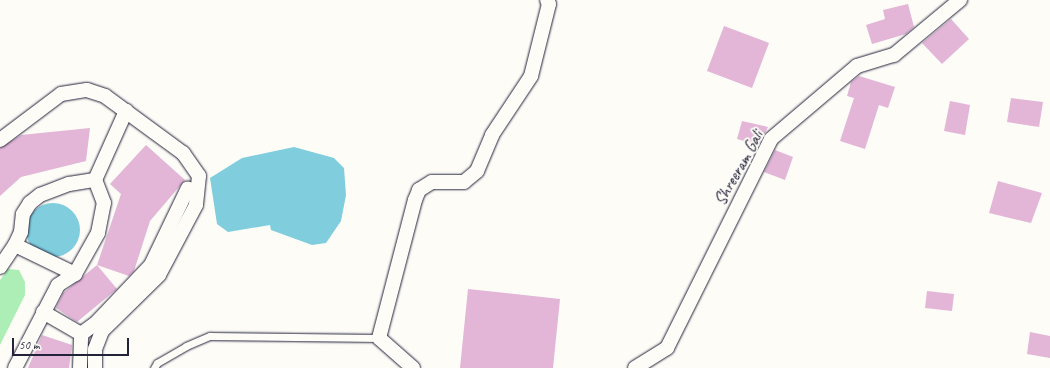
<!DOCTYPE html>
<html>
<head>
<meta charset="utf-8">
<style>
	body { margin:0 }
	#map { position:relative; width:1050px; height:368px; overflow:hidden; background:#fdfcf7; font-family:Caveat,sans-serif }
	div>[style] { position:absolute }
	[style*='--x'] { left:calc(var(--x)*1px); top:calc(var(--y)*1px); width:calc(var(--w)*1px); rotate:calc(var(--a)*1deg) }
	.green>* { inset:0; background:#adeeb7 }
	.water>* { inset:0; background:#7fcddd }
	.round { border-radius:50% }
	.building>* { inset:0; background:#e3b5d7 }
	.roads { filter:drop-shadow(0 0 1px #22223b) drop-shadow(0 0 1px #22223b) }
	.lane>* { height:7px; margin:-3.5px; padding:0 3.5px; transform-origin:3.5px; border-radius:3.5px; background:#fdfcf7 }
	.street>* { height:14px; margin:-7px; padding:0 7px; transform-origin:7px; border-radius:7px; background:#fdfcf7 }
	span { translate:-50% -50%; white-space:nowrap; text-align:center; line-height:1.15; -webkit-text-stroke:4px #fdfcf7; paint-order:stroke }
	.street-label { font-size:17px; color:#22223b }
	.scale { position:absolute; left:12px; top:338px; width:117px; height:18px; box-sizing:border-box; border:2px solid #22223b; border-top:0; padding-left:5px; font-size:12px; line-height:14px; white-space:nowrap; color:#22223b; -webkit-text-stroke:3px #fdfcf7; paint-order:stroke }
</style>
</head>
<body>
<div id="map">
	<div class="green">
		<i style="clip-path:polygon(8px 269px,19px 270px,25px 282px,25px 295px,0 345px,0 280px)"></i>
	</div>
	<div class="water">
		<i style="clip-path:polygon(294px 147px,334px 158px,344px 168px,346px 195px,341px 221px,326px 243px,312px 245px,271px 230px,270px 225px,228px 232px,217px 224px,210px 178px,242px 158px)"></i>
		<i class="round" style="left:26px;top:203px;width:54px;height:54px"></i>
	</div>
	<div class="building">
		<i style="clip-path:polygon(908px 4px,914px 27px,906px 34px,872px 44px,866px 25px,885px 19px,883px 10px)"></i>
		<i style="clip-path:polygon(951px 19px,969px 39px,942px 64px,922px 43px)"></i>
		<i style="clip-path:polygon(724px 26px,769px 43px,752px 88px,707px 71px)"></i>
		<i style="clip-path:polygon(859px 76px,895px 87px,888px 108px,879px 105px,865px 149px,840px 141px,854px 98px,847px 96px,851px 82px)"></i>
		<i style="clip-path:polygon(1011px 98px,1043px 102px,1039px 127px,1007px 122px)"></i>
		<i style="clip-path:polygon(950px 101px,970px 105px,965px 135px,944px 131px)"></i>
		<i style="clip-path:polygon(742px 121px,768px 127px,759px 145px,737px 139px)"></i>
		<i style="clip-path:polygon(90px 128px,86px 161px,21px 177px,0 196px,0 148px,21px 135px)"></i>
		<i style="clip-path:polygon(146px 145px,185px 180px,150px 221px,134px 271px,129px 276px,97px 265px,121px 194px,110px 184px)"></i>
		<i style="clip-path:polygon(775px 150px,793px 157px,785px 180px,764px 172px)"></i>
		<i style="clip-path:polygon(998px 181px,1042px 193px,1031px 223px,989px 213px)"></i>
		<i style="clip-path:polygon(97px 265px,117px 289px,77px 322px,56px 308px,63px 293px)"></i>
		<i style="clip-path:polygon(468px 289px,560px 299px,553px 368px,460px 368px)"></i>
		<i style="clip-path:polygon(927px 291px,954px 294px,952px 311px,925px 308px)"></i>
		<i style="clip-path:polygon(1030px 332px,1050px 336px,1050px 358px,1027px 354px)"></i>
		<i style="clip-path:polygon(42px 335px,72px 345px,69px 368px,28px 368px)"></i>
	</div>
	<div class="roads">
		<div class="lane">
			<i style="--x:154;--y:368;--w:6;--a:-59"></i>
			<i style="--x:157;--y:363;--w:34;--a:-30"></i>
			<i style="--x:186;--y:346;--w:26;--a:-23"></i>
			<i style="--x:210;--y:336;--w:169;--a:0.7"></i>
		</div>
		<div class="street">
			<i style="--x:0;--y:140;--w:76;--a:-37"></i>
			<i style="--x:61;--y:94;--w:26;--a:-9"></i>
			<i style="--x:87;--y:90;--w:19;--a:18"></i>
			<i style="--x:105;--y:96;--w:97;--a:36.2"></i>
			<i style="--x:183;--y:153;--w:28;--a:55"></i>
			<i style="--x:199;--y:176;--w:29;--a:96"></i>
			<i style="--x:196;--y:205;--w:79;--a:117.9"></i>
			<i style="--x:159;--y:275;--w:80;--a:135.5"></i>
			<i style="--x:102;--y:331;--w:19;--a:111"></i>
			<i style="--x:95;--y:349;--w:19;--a:90"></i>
			<i style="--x:15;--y:245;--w:67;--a:25.8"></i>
			<i style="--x:0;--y:267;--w:27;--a:-56"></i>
			<i style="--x:15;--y:245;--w:14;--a:-65"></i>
			<i style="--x:21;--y:232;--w:18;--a:-84"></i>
			<i style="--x:23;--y:214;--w:13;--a:-58"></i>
			<i style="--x:30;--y:203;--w:13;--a:-39"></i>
			<i style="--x:40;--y:195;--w:31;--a:-21"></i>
			<i style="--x:69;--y:184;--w:26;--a:-9"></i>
			<i style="--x:43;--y:312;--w:44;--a:30.1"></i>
			<i style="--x:81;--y:334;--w:17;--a:-36"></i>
			<i style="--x:95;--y:324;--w:81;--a:-46.5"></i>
			<i style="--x:151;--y:265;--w:85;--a:-64.3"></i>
			<i style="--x:15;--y:368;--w:93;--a:-62.6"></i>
			<i style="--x:58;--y:285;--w:20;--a:-33"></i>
			<i style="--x:75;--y:274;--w:47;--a:-60.7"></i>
			<i style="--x:98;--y:233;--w:31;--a:-79"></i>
			<i style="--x:104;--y:203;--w:25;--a:-111"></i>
			<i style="--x:95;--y:180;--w:76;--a:-65.8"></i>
			<i style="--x:80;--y:368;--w:34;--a:-88"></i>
			<i style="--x:413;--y:368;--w:45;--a:-138.6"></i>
			<i style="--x:379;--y:338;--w:143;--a:-75.4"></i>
			<i style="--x:415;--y:200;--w:11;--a:-68"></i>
			<i style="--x:419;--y:190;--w:15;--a:-32"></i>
			<i style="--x:432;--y:182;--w:32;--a:0"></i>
			<i style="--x:464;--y:182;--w:17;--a:-40"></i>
			<i style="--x:477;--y:171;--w:39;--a:-67"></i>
			<i style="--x:492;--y:135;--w:71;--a:-56.5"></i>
			<i style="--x:531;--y:76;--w:74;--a:-76"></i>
			<i style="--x:549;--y:4;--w:4;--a:-117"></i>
			<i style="--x:635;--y:368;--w:38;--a:-32"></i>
			<i style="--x:667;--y:348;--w:233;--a:-63.5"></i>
			<i style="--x:771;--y:139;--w:113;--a:-40.3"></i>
			<i style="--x:857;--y:66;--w:39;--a:-17"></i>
			<i style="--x:894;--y:55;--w:86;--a:-39.8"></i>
		</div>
	</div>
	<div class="street-label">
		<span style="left:739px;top:168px;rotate:-61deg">Shreeram Gali</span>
	</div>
	<div class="scale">50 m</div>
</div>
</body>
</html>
